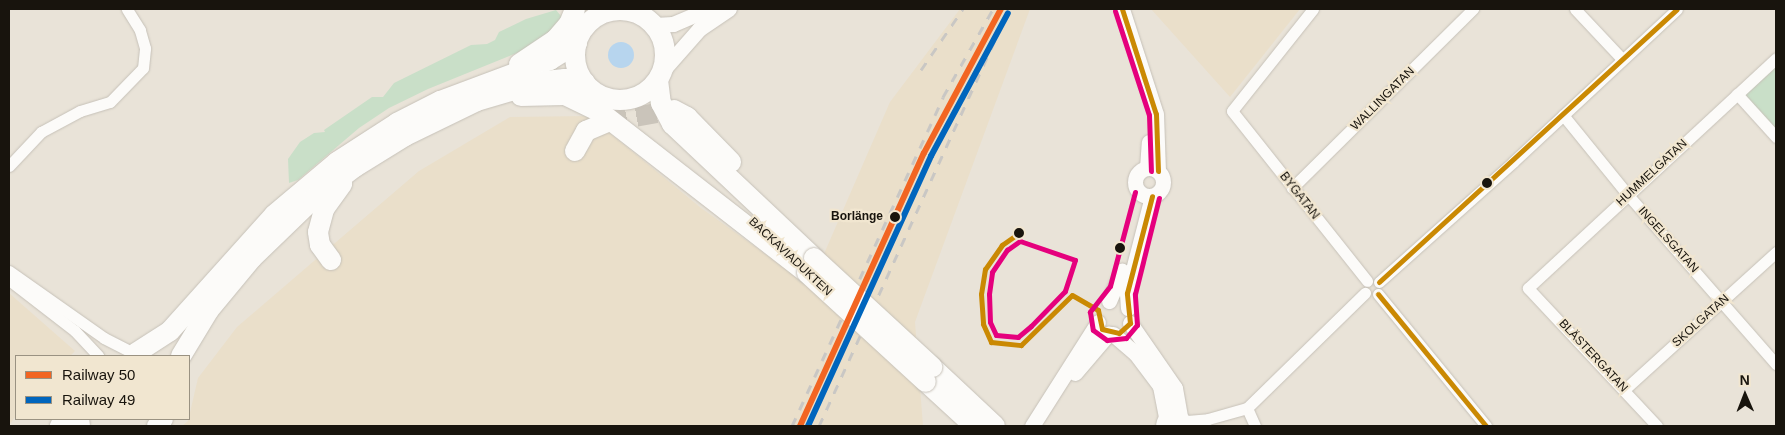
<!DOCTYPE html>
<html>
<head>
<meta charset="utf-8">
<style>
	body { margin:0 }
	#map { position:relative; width:1785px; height:435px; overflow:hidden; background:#e9e3d8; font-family:Arial,sans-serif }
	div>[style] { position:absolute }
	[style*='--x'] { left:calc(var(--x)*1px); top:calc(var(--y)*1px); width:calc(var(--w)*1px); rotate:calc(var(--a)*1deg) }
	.built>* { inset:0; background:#eadfca }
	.green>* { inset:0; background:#c9dfc8 }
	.water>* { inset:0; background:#b7d5ee }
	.round { border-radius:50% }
	.highway-tunnel>* { height:20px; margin-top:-10px; transform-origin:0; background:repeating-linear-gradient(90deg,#cac4ba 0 20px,transparent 0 30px) }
	.roads { filter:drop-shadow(0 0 1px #c6c1b8) drop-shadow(0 0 1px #c6c1b8) }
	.street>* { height:11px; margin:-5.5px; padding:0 5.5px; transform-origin:5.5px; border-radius:5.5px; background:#fcfbf9 }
	.secondary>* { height:15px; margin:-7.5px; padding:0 7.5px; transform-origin:7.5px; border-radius:7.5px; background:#fcfbf9 }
	.secondary>.ring { margin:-7.5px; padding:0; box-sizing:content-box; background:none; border:15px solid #fcfbf9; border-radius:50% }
	.highway>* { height:20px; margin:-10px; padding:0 10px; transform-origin:10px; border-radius:10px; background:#fcfbf9 }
	.highway>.ring { margin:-10px; padding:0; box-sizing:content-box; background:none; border:20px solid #fcfbf9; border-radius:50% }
	.rail>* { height:3px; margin-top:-1.5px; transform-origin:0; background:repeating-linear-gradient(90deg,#c9c7c4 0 9px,transparent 0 18px) }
	.bridges { filter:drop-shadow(0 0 1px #c6c1b8) drop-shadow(0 0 1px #c6c1b8) }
	.highway-bridge>* { height:20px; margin:-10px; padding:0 10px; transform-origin:10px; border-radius:10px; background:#fcfbf9 }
	.bus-1>* { height:5px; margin:-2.5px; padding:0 2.5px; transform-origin:2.5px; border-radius:2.5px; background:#ca8903 }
	.bus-2>* { height:5px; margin:-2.5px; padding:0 2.5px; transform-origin:2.5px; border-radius:2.5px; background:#e5007d }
	.rail-1>* { height:6px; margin:-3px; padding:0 3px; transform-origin:3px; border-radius:3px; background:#f26522 }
	.rail-2>* { height:6px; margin:-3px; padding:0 3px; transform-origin:3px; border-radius:3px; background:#0065bd }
	.dots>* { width:14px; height:14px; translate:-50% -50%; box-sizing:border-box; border:2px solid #f1e6d0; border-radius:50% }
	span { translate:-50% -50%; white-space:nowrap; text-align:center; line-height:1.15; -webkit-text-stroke:4.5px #f1e6d0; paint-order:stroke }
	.street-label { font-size:12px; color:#18140d }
	.stop-label { font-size:12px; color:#18140d; font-weight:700 }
	.right { translate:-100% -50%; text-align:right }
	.frame { position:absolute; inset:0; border:10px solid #18140d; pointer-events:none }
	.legend { position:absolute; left:15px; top:355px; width:175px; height:65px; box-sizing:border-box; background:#f1e6d0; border:1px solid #9a9282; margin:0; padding:6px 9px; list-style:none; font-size:15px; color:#18140d }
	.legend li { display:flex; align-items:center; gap:10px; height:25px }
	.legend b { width:25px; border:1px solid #9a9282 }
	.north { position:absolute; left:1720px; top:370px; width:50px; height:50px; -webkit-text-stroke:4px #f1e6d0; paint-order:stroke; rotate:359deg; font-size:14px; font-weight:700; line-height:20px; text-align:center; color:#18140d }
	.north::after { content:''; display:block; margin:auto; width:18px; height:22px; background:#18140d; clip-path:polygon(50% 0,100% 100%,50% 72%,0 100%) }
</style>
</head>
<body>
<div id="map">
	<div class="built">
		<i style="clip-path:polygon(960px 9px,1030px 9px,915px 322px,923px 426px,182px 426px,188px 421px,198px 378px,237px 327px,419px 171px,510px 117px,589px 116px,701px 208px,810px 286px,890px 102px)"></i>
		<i style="clip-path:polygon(1151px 9px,1300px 9px,1230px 97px)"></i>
		<i style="clip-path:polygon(9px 293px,75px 351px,70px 356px,16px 356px,16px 416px,9px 425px)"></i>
	</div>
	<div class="green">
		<i style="clip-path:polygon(556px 10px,561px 16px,557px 25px,529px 48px,428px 89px,389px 108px,359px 128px,298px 180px,289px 183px,288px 159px,300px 142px,314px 133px,325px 132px,324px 130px,372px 97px,383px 97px,394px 83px,471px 45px,487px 44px,495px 40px,499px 32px,526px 19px)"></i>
		<i style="clip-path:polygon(1776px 58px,1776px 137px,1737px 94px)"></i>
	</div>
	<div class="water">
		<i class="round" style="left:608px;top:42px;width:26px;height:26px"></i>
	</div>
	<div class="highway-tunnel">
		<i style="--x:607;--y:122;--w:68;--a:-10.2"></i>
	</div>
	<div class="roads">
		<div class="street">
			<i style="--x:1313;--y:9;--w:130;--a:128.5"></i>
			<i style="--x:1232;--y:111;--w:217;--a:51.5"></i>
			<i style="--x:1575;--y:9;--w:69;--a:46.8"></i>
			<i style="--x:1737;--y:94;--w:58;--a:47.8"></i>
			<i style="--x:1563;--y:115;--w:103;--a:50.9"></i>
			<i style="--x:1628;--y:195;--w:225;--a:48.8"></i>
			<i style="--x:9;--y:166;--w:47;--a:-46.7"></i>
			<i style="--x:41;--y:132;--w:44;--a:-28.3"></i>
			<i style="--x:80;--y:111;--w:31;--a:-17"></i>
			<i style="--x:110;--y:102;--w:47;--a:-45.9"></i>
			<i style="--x:143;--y:68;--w:20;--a:-84"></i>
			<i style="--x:145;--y:48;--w:19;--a:-106"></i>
			<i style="--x:140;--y:30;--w:25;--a:-122"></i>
			<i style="--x:1292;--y:188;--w:255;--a:-44.7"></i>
			<i style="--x:9;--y:271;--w:116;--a:35.2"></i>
			<i style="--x:104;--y:338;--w:33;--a:27"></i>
			<i style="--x:9;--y:280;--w:83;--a:37.7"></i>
			<i style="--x:75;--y:331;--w:34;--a:47"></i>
			<i style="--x:1379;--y:282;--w:180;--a:-41.8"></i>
			<i style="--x:1513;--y:162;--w:224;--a:-43"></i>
			<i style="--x:1378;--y:294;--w:171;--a:50.7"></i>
			<i style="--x:1625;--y:389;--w:204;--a:-42.2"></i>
			<i style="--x:1247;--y:408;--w:20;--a:66"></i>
			<i style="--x:1175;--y:422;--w:33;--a:-5"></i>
			<i style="--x:1208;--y:419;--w:41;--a:-15.8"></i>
			<i style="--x:1247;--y:408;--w:165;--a:-44.3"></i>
			<i style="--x:1657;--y:426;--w:189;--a:-133.1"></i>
			<i style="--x:1528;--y:288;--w:338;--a:-42.8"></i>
		</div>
		<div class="secondary">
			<i style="--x:1122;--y:9;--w:110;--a:72.1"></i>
			<i style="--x:1156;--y:114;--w:57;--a:88"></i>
			<i style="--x:654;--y:25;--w:19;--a:-3"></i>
			<i style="--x:673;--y:24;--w:38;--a:-23"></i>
			<i style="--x:663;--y:70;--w:55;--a:-48.7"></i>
			<i style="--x:699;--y:29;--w:36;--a:-34"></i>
			<i class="ring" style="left:1135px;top:168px;width:13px;height:13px"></i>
			<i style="--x:1147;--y:168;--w:26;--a:-86"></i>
			<i style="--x:1109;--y:301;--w:33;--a:-67"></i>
			<i style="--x:1128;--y:308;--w:15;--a:-94"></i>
			<i style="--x:1127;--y:293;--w:100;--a:-75.5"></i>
			<i style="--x:1130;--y:323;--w:79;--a:55.3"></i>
			<i style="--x:1175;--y:388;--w:35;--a:80"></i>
			<i style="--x:1113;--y:334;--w:30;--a:41"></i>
			<i style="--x:1136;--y:354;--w:40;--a:53"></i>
			<i style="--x:1160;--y:386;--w:37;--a:79"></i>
			<i style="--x:1075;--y:373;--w:52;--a:-49.6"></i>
			<i style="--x:1032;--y:426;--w:123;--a:-57.6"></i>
		</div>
		<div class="highway">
			<i class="ring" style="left:575px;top:10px;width:70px;height:70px"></i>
			<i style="--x:519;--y:64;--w:43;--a:-33.7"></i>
			<i style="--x:555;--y:40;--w:21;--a:-49"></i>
			<i style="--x:569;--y:24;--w:16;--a:-68"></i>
			<i style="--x:658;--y:80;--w:23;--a:83"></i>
			<i style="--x:661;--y:103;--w:24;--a:62"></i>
			<i style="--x:672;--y:124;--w:195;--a:43.3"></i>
			<i style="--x:521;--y:96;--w:44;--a:-1.3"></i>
			<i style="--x:565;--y:95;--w:39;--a:26"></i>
			<i style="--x:600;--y:112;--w:262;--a:37.9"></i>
			<i style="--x:674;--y:110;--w:15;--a:28"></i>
			<i style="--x:687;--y:117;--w:63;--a:45.6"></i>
			<i style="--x:575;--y:151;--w:23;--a:-61"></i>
			<i style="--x:586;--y:131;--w:23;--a:-23"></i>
			<i style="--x:331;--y:260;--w:19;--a:-126"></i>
			<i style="--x:320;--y:245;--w:13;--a:-99"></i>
			<i style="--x:318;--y:232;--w:24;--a:-75"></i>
			<i style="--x:324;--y:209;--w:31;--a:-54"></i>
			<i style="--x:136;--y:353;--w:40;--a:-32.9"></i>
			<i style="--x:170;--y:331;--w:156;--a:-48.1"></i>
			<i style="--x:274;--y:215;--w:82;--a:-40.1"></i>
			<i style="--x:337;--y:162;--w:72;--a:-33"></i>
			<i style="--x:397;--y:123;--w:48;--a:-27.1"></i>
			<i style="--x:440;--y:101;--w:117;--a:-20.4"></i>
			<i style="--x:550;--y:60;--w:32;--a:-32"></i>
			<i style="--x:181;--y:356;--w:54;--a:-58.7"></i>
			<i style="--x:209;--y:310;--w:67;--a:-50.4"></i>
			<i style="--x:252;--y:258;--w:85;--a:-44"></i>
			<i style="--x:313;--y:199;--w:53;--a:-37.3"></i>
			<i style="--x:355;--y:167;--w:59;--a:-31.8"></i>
			<i style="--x:405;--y:136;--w:80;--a:-25.9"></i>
			<i style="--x:477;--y:101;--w:71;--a:-16.4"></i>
			<i style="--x:545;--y:81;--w:20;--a:-6"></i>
			<i style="--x:565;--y:79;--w:20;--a:9"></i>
			<i style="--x:932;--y:367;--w:86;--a:43.1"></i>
			<i style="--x:926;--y:382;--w:65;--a:42.5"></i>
			<i style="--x:79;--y:419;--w:7;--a:82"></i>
			<i style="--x:60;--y:426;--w:9;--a:-54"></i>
			<i style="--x:157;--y:426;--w:9;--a:-49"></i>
			<i style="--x:1166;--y:426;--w:4;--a:-76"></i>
			<i style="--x:1181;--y:426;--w:4;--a:-90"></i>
		</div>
	</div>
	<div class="rail">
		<i style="--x:921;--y:70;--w:74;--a:-55.5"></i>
		<i style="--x:792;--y:426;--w:362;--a:-65.3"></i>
		<i style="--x:943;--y:97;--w:101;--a:-60.4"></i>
		<i style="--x:819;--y:426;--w:453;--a:-65.5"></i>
	</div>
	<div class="bridges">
		<div class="highway-bridge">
			<i style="--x:814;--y:258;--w:161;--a:42.7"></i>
			<i style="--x:807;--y:273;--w:161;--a:42.5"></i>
		</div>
	</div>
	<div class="bus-1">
		<i style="--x:1122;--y:9;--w:110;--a:72.1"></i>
		<i style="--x:1156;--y:114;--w:57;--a:88"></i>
		<i style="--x:1019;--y:233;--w:21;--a:145"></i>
		<i style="--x:1002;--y:245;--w:29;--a:125"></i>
		<i style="--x:985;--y:269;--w:25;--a:99"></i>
		<i style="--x:981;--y:294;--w:30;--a:86"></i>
		<i style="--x:983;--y:324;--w:20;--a:66"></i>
		<i style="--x:991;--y:342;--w:30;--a:6"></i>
		<i style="--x:1021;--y:345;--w:71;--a:-44.4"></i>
		<i style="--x:1072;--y:295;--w:30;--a:30"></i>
		<i style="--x:1098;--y:310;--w:19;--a:78"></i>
		<i style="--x:1102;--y:329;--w:17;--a:13"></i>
		<i style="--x:1119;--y:333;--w:15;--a:-42"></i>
		<i style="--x:1130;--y:323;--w:30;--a:-96"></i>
		<i style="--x:1127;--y:293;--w:100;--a:-75.5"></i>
		<i style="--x:1379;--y:282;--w:404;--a:-42.5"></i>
		<i style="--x:1378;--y:294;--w:171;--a:50.7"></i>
	</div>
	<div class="bus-2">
		<i style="--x:1115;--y:11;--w:109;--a:71.9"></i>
		<i style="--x:1149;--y:115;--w:56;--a:88"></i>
		<i style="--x:1135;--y:192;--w:97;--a:104.9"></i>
		<i style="--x:1110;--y:286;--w:33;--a:128"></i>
		<i style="--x:1090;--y:312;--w:18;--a:81"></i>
		<i style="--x:1093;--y:330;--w:17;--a:36"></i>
		<i style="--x:1107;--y:340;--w:19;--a:-6"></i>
		<i style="--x:1126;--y:338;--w:17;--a:-50"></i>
		<i style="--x:1137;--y:325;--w:31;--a:-94"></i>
		<i style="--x:1135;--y:294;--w:99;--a:-76"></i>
		<i style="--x:1020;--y:241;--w:58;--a:19.1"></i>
		<i style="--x:1075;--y:260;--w:33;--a:108"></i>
		<i style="--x:1065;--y:291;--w:49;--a:134.2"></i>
		<i style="--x:1031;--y:326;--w:17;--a:140"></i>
		<i style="--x:1018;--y:337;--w:22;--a:-175"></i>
		<i style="--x:996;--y:335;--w:14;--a:-115"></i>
		<i style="--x:990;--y:322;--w:28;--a:-92"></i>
		<i style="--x:989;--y:294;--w:22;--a:-82"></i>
		<i style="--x:992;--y:272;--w:27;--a:-56"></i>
		<i style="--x:1007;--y:250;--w:16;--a:-35"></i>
	</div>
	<div class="rail-1">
		<i style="--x:800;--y:426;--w:300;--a:-65.6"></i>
		<i style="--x:924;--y:153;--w:163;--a:-61.9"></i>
	</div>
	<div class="rail-2">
		<i style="--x:808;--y:426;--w:297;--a:-65.5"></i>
		<i style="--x:931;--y:156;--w:162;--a:-61.7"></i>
	</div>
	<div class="dots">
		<i style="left:1487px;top:183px;background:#18140d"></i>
		<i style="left:895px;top:217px;background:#18140d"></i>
		<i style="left:1019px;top:233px;background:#18140d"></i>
		<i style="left:1120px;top:248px;background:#18140d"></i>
	</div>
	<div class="street-label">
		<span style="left:1383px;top:99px;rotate:-45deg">WALLINGATAN</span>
		<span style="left:1652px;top:173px;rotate:-43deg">HUMMELGATAN</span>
		<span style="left:1299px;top:196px;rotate:52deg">BYGATAN</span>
		<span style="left:1668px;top:240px;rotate:48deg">INGELSGATAN</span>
		<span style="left:790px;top:257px;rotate:43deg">BACKAVIADUKTEN</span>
		<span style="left:1701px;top:321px;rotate:-42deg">SKOLGATAN</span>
		<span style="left:1593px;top:356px;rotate:47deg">BLÄSTERGATAN</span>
	</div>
	<div class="stop-label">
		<span class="right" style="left:883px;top:217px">Borlänge</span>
	</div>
	<div class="frame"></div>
	<ul class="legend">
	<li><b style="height:6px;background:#f26522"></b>Railway 50</li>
	<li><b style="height:6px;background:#0065bd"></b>Railway 49</li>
	</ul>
	<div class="north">N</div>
</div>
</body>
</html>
